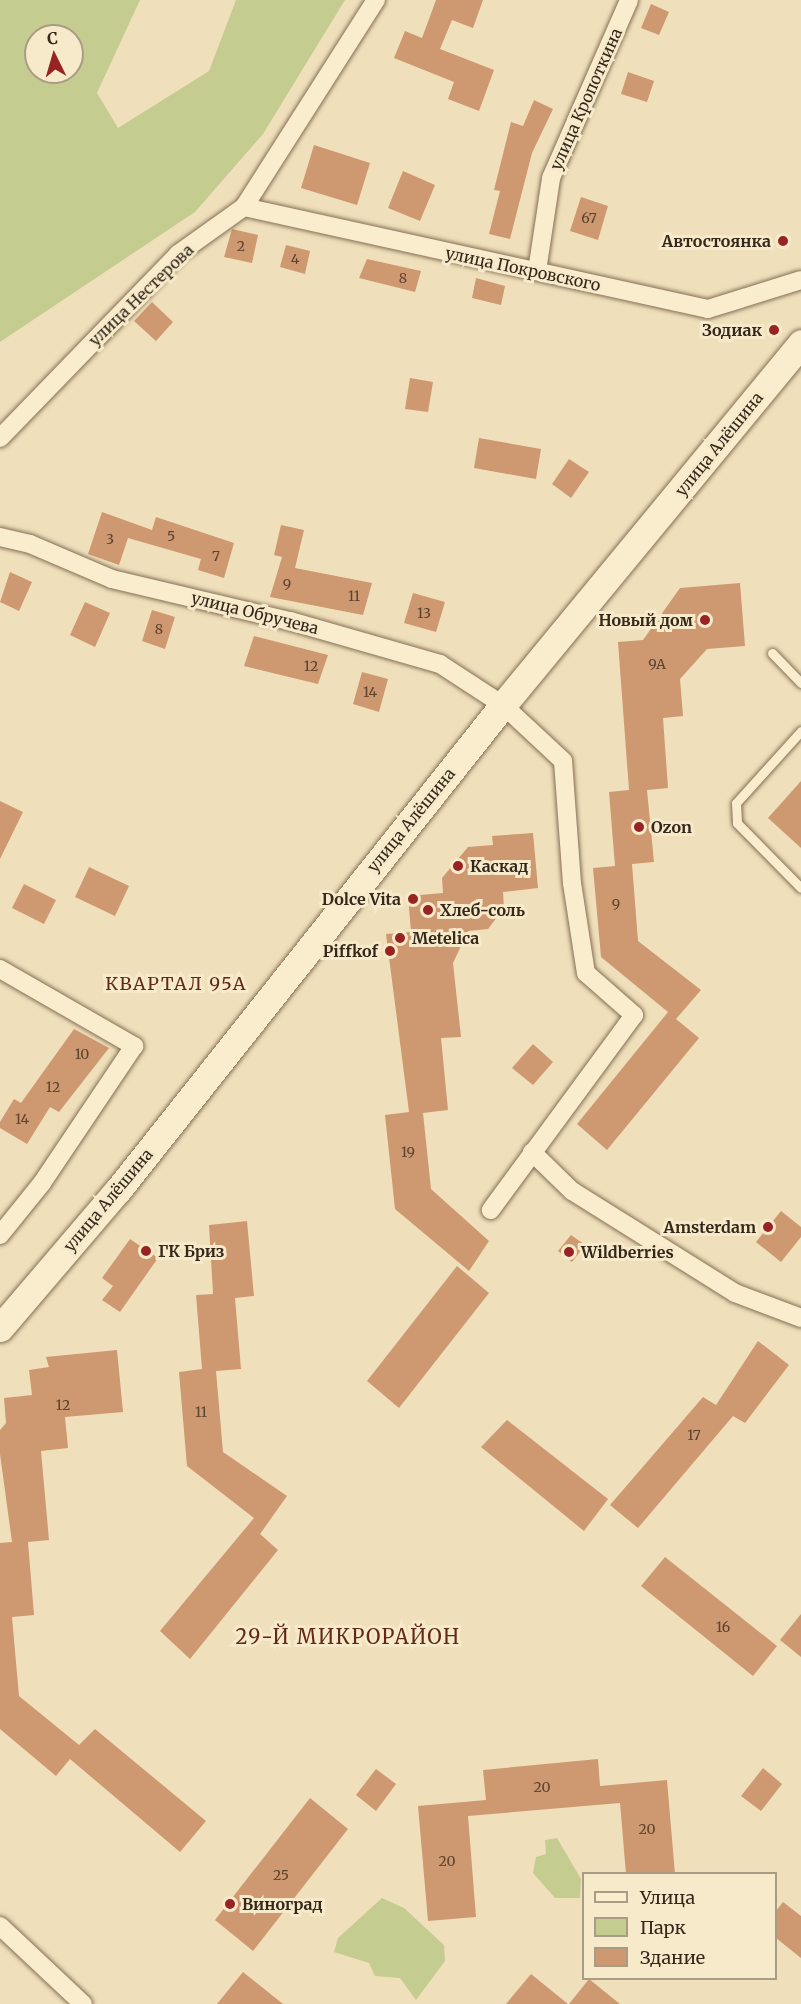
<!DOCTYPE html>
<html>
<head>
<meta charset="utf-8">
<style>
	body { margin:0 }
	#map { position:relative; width:801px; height:2004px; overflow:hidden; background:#efe0bb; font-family:Merriweather,serif }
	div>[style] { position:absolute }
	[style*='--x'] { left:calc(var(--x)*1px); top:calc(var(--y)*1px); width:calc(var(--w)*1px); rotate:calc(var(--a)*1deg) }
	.green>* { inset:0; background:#c5cc90 }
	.building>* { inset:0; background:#ce9870 }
	.roads { filter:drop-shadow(0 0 2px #866f55) drop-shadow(0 0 2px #866f55) }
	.lane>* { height:9px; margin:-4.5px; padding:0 4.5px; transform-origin:4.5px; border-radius:4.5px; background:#faedce }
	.street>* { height:18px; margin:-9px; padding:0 9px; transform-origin:9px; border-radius:9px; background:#faedce }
	.secondary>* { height:27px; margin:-13.5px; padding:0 13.5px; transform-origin:13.5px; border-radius:13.5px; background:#faedce }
	.dots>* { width:16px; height:16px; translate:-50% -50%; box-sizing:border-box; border:3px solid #f6eacb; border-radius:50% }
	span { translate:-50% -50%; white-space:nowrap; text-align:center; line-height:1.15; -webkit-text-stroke:6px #f6eacb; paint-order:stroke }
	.number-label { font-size:14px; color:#5b4330 }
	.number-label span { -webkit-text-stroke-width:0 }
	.street-label { font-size:16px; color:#35271a }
	.poi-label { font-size:16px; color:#35271a; font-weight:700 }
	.right { translate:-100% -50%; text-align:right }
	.left { translate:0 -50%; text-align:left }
	.neighbourhood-label { font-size:18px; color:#632918; letter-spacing:1.5px }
	.quarter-label { font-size:20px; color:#632918; letter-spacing:1.5px }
	.legend { position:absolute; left:582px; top:1872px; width:195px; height:108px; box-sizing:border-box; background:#f6eacb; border:2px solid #a99c84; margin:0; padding:8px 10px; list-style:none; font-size:18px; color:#35271a }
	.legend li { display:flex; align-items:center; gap:12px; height:30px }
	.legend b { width:30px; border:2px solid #a99c84 }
	.north { position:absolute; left:24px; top:24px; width:60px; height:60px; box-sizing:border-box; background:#f6eacb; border:2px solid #a99c84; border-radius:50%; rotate:355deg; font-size:16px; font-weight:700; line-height:24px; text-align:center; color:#35271a }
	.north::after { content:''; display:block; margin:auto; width:21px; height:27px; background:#972323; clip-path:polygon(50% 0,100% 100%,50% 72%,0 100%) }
</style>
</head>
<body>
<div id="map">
	<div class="green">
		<i style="clip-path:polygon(evenodd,0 0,140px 0,97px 93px,118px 128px,209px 71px,236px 0,345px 0,263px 134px,195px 212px,0 342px,0 0,36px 36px,72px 36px,72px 72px,36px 72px,36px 36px)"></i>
		<i style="clip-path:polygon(557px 1838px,581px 1879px,580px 1898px,555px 1898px,533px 1873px,536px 1857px,546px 1854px,545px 1840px)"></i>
		<i style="clip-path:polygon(382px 1898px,404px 1908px,444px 1945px,445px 1961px,416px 2000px,400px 1978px,375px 1976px,369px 1963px,334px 1952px,338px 1938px)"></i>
	</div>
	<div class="building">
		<i style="clip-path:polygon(436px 0,483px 0,473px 28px,452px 20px,440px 49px,494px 70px,479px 111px,448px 99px,454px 82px,394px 58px,405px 31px,422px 38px)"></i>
		<i style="clip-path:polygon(651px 4px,669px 12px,659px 35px,641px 28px)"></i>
		<i style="clip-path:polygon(628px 72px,654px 81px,647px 102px,621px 94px)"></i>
		<i style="clip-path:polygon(534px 100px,553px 109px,532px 153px,510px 239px,489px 234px,500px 191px,494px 190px,511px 122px,523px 126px)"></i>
		<i style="clip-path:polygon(314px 145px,370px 163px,357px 205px,301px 188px)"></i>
		<i style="clip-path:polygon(403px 171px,435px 185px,420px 221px,388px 208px)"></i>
		<i style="clip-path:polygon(581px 197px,608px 206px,598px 240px,570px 231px)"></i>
		<i style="clip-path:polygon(232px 229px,258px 235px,252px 263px,224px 257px)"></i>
		<i style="clip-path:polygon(286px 245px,310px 251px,305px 274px,280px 267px)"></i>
		<i style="clip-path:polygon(367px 259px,421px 271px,415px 292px,359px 278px)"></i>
		<i style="clip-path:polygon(476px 278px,505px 286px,501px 305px,472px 298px)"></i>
		<i style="clip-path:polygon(152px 302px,173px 322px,156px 341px,134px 321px)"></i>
		<i style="clip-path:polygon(410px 378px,433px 382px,428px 412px,405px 409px)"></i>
		<i style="clip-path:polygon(479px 438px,541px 449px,536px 479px,474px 468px)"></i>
		<i style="clip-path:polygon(569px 459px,589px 472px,571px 498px,552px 484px)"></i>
		<i style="clip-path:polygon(102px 512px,152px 530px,156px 517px,234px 543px,224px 578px,198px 570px,201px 559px,128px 538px,119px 565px,88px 554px)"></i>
		<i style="clip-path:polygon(281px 525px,304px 530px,295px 568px,372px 583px,363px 615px,270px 597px,282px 557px,274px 555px)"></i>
		<i style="clip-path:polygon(10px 572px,32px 582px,19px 611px,0 602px)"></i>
		<i style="clip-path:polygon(740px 583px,745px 646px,707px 649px,680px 679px,683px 716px,663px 718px,668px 788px,647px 790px,654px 862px,632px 864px,638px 941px,701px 990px,676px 1019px,670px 1014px,699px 1038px,607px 1150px,577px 1124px,668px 1012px,601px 957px,593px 868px,615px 866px,609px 792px,629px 790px,618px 642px,643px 640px,680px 588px)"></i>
		<i style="clip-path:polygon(413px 593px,445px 602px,436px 632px,404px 623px)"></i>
		<i style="clip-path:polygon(85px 602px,110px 613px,95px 647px,70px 635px)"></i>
		<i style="clip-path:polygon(152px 610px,175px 617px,165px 649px,142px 641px)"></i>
		<i style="clip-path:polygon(254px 636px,328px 655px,318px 684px,244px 666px)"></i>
		<i style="clip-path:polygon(362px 672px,388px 679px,379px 712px,353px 704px)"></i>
		<i style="clip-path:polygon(801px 781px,801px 848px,768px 818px)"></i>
		<i style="clip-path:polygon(0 801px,23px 812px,0 859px)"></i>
		<i style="clip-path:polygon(533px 833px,538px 888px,503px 892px,504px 908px,488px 929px,468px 931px,453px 963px,461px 1037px,441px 1038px,448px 1110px,423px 1113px,431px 1189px,489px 1241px,469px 1271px,395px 1209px,385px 1115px,409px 1112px,386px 934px,411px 932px,408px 896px,443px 893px,442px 878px,468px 847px,493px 845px,492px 836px)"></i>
		<i style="clip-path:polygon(89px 867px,129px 886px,115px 916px,75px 897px)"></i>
		<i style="clip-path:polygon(24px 884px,56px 900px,44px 924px,12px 908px)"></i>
		<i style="clip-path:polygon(74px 1029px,109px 1048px,59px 1112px,50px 1107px,27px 1144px,0 1128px,0 1122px,14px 1099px,21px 1103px)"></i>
		<i style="clip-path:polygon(533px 1044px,553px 1062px,533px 1085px,512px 1068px)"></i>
		<i style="clip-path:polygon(781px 1211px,801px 1227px,801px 1237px,781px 1262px,756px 1242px)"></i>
		<i style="clip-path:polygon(247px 1221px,254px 1296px,235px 1298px,241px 1369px,216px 1371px,223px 1452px,287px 1496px,260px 1534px,278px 1550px,190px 1659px,160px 1631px,254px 1518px,187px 1466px,179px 1372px,202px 1369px,196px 1295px,213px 1294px,209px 1225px)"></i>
		<i style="clip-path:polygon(571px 1235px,585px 1245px,572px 1262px,558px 1251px)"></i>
		<i style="clip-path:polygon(130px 1239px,158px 1258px,120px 1312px,102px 1300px,113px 1286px,102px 1278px)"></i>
		<i style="clip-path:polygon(457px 1266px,489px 1293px,399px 1408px,367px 1381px)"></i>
		<i style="clip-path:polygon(758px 1341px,789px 1365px,745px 1423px,733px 1416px,638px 1528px,610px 1505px,703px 1397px,716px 1405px)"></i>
		<i style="clip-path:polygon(117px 1350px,123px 1412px,65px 1417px,68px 1448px,41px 1451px,49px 1540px,28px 1542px,34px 1615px,12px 1617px,19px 1696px,79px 1745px,95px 1729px,206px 1821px,180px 1852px,70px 1759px,56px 1776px,0 1729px,0 1543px,12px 1542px,0 1454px,0 1430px,6px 1423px,4px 1398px,32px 1395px,29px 1370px,49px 1367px,46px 1357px)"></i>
		<i style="clip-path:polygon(507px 1420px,608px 1499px,584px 1531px,481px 1447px)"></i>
		<i style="clip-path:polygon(665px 1557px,777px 1646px,753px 1676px,641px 1586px)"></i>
		<i style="clip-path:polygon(801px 1614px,801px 1657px,780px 1640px)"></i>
		<i style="clip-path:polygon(598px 1759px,600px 1786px,667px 1780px,675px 1874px,626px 1874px,620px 1803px,468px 1816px,476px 1917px,428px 1921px,418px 1806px,486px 1800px,483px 1770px)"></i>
		<i style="clip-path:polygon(763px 1768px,782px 1784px,761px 1811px,741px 1796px)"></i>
		<i style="clip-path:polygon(376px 1769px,396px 1784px,376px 1811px,356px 1795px)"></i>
		<i style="clip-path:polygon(310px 1798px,348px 1829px,253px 1951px,215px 1920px)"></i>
		<i style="clip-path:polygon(783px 1902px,801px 1916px,801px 1958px,776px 1938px,776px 1911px)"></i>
		<i style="clip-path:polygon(243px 1972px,283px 2004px,217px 2004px)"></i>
		<i style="clip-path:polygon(531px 1974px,568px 2004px,506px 2004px)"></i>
		<i style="clip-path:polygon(589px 1979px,620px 2004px,569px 2004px)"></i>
	</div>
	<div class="roads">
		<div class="lane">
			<i style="--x:772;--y:653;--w:42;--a:46"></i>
			<i style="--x:801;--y:731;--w:97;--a:132.1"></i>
			<i style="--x:736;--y:803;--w:20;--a:87"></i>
			<i style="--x:737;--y:823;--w:91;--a:45.4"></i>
		</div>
		<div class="street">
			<i style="--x:244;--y:207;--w:475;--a:12.4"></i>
			<i style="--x:708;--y:309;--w:97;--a:-17.3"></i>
			<i style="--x:537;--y:271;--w:94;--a:-81.4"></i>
			<i style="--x:551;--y:178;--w:194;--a:-66.3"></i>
			<i style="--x:0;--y:438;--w:256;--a:-45.9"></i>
			<i style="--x:178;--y:254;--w:81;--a:-35.5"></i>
			<i style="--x:244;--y:207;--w:246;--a:-57.5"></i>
			<i style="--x:0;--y:537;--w:31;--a:13"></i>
			<i style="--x:30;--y:544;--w:89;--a:23.1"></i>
			<i style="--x:112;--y:579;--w:183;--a:13.3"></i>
			<i style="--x:290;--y:621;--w:156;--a:16"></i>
			<i style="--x:440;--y:664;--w:75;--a:33.1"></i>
			<i style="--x:503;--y:705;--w:82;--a:43"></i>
			<i style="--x:563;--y:761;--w:122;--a:85.8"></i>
			<i style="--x:572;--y:883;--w:91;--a:81.2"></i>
			<i style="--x:586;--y:973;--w:64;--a:41.2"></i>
			<i style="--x:634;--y:1015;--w:242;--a:126.3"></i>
			<i style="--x:0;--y:969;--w:155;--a:29.9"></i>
			<i style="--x:134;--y:1046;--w:165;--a:123.9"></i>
			<i style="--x:42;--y:1183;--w:67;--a:128.9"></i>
			<i style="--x:532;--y:1152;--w:56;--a:44.3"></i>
			<i style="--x:572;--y:1191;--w:192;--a:32"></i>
			<i style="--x:735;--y:1293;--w:71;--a:20.7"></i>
			<i style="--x:0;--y:1926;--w:114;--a:43.2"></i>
		</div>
		<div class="secondary">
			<i style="--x:0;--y:1328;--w:182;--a:-49.5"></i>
			<i style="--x:118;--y:1190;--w:619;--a:-51.56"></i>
			<i style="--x:503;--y:705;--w:469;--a:-50.5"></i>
		</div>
	</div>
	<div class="dots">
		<i style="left:783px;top:241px;background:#972323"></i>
		<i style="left:774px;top:330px;background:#972323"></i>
		<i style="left:705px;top:620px;background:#972323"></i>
		<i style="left:639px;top:827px;background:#972323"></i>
		<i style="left:458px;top:866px;background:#972323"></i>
		<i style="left:413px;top:899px;background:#972323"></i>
		<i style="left:428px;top:910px;background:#972323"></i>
		<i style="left:400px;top:938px;background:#972323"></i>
		<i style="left:390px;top:951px;background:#972323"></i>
		<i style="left:768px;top:1227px;background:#972323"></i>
		<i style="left:146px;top:1251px;background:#972323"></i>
		<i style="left:569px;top:1252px;background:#972323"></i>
		<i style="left:230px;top:1904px;background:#972323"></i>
	</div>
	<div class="number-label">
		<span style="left:589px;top:218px">67</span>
		<span style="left:241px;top:246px">2</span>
		<span style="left:295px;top:259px">4</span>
		<span style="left:403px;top:278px">8</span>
		<span style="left:171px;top:536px">5</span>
		<span style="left:110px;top:539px">3</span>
		<span style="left:216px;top:556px">7</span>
		<span style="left:287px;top:584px">9</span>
		<span style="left:354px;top:596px">11</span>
		<span style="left:424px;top:613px">13</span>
		<span style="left:159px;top:629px">8</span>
		<span style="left:657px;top:664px">9А</span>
		<span style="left:311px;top:666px">12</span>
		<span style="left:370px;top:692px">14</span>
		<span style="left:616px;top:904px">9</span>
		<span style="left:82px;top:1054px">10</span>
		<span style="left:53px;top:1087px">12</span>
		<span style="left:22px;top:1119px">14</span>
		<span style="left:408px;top:1152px">19</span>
		<span style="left:63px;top:1405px">12</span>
		<span style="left:201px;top:1412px">11</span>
		<span style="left:694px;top:1435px">17</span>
		<span style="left:723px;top:1627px">16</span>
		<span style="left:542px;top:1787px">20</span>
		<span style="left:647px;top:1829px">20</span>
		<span style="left:447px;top:1861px">20</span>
		<span style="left:281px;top:1875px">25</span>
	</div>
	<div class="street-label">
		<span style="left:586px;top:99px;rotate:-66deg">улица Кропоткина</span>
		<span style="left:523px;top:269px;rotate:12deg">улица Покровского</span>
		<span style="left:141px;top:295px;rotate:-44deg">улица Нестерова</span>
		<span style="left:719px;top:444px;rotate:-51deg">улица Алёшина</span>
		<span style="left:255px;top:613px;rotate:14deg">улица Обручева</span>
		<span style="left:411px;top:820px;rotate:-51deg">улица Алёшина</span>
		<span style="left:108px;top:1200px;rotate:-50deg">улица Алёшина</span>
	</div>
	<div class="poi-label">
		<span class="right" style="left:771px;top:241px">Автостоянка</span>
		<span class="right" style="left:762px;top:330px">Зодиак</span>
		<span class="right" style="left:693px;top:620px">Новый дом</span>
		<span class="left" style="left:651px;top:827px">Ozon</span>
		<span class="left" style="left:470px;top:866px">Каскад</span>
		<span class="right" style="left:401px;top:899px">Dolce Vita</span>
		<span class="left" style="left:440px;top:910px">Хлеб-соль</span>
		<span class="left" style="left:412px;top:938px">Metelica</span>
		<span class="right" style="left:378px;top:951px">Piffkof</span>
		<span class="right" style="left:756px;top:1227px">Amsterdam</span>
		<span class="left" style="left:158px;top:1251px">ГК Бриз</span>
		<span class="left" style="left:581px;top:1252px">Wildberries</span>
		<span class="left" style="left:242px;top:1904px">Виноград</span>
	</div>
	<div class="neighbourhood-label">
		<span style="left:176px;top:984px">КВАРТАЛ 95А</span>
	</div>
	<div class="quarter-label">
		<span style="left:348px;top:1636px">29-Й МИКРОРАЙОН</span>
	</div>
	<ul class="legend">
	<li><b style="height:8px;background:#faedce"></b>Улица</li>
	<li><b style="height:16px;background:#c5cc90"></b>Парк</li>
	<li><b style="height:16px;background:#ce9870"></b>Здание</li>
	</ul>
	<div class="north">С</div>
</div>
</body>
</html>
